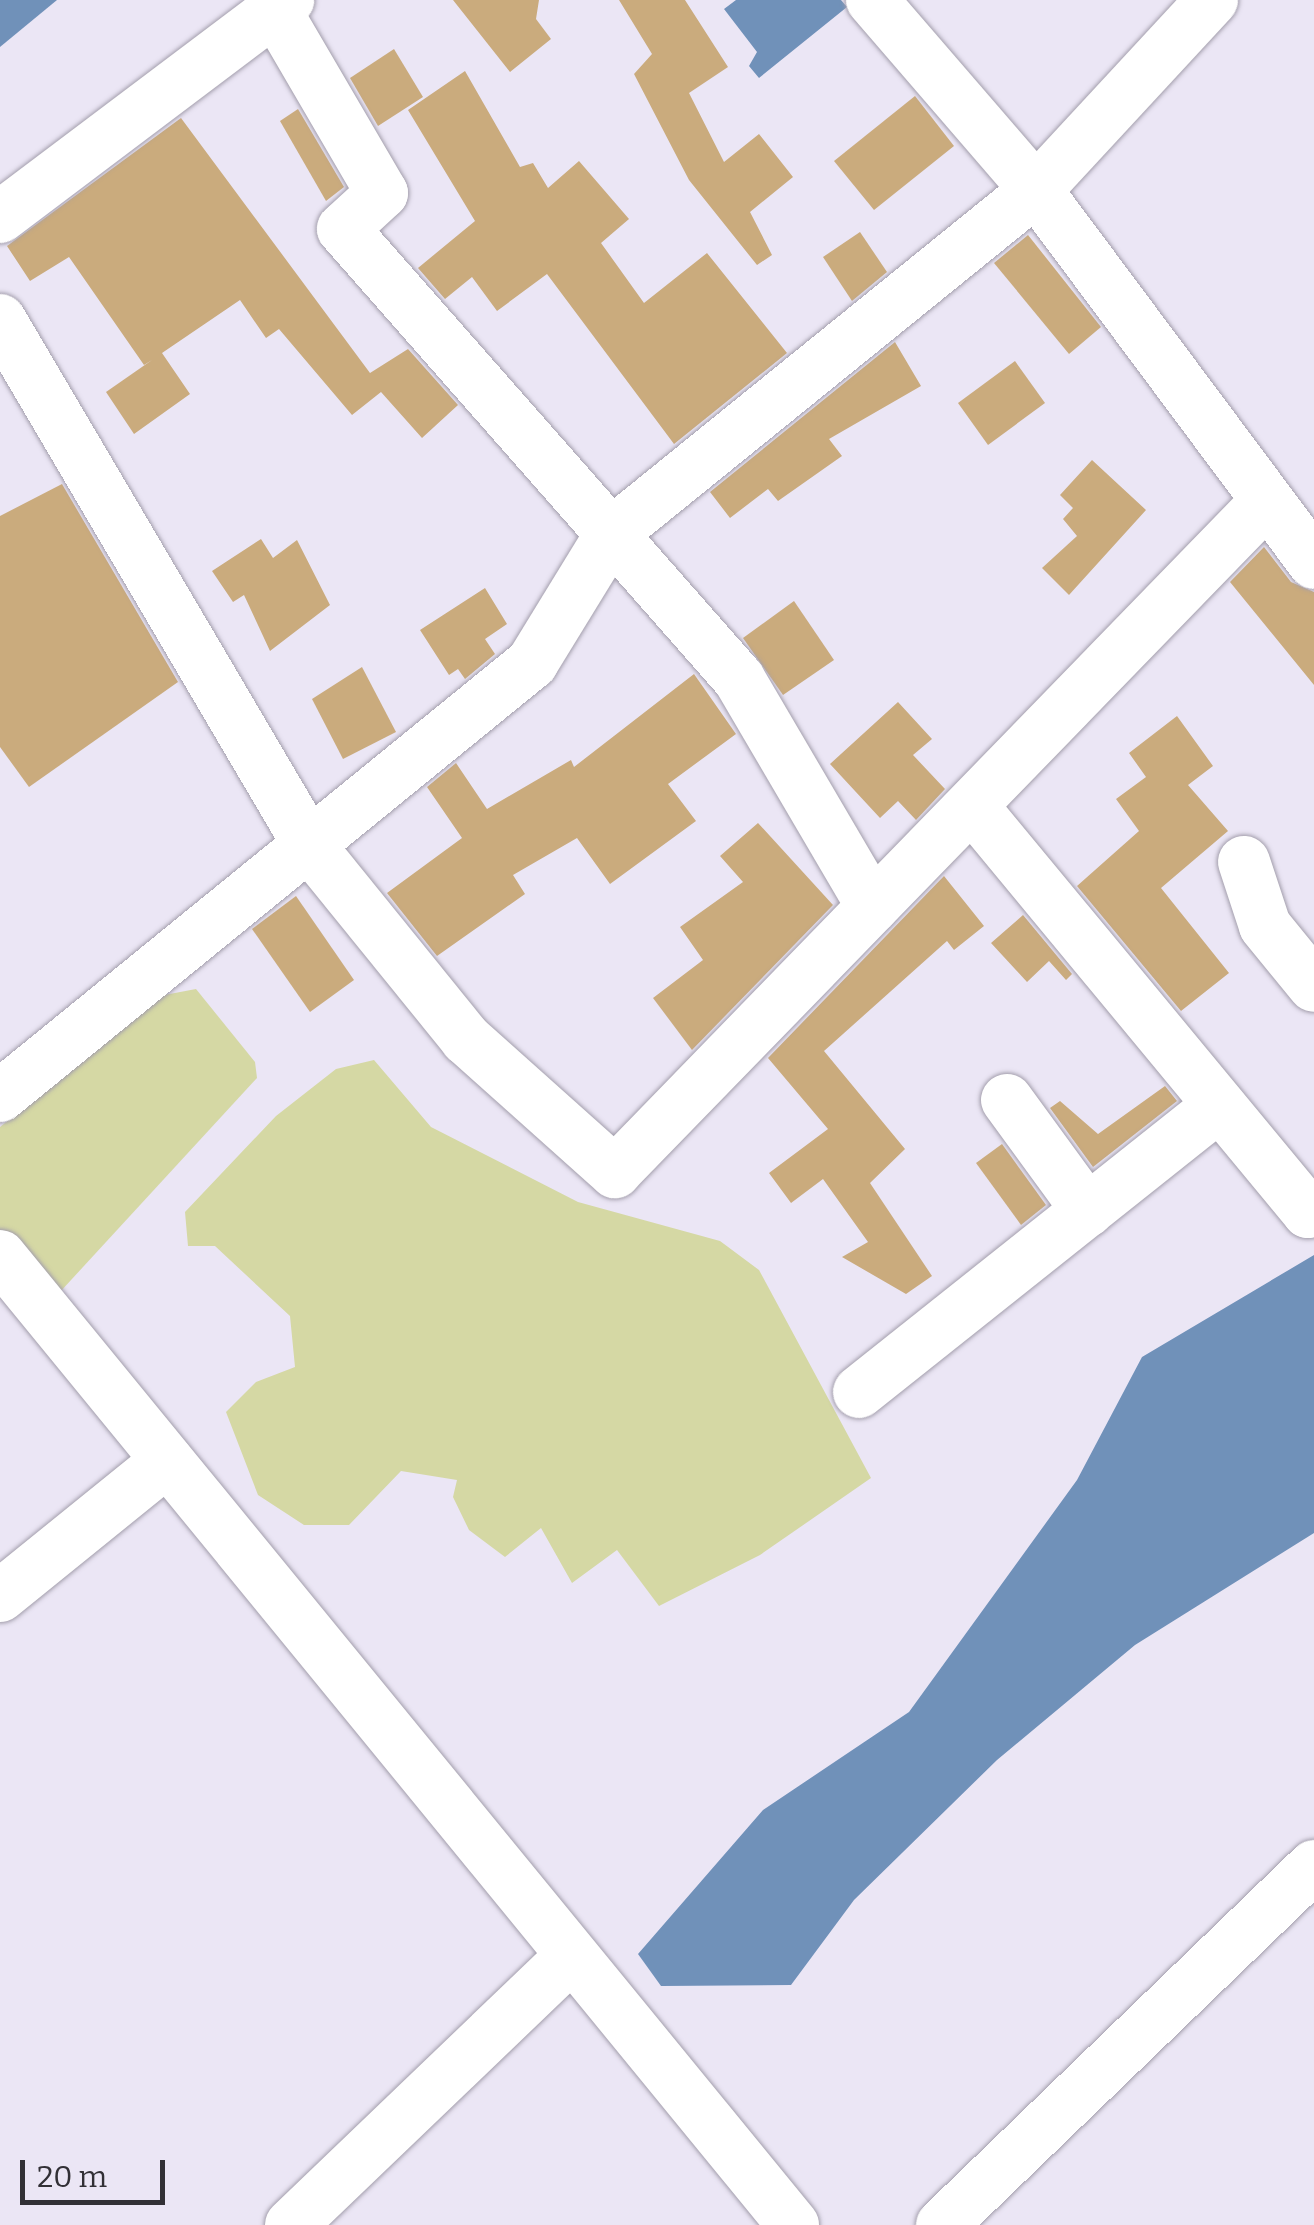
<!DOCTYPE html>
<html>
<head>
<meta charset="utf-8">
<style>
	body { margin:0 }
	#map { position:relative; width:1314px; height:2225px; overflow:hidden; background:#ebe6f5; font-family:Bitter,serif }
	div>[style] { position:absolute }
	[style*='--x'] { left:calc(var(--x)*1px); top:calc(var(--y)*1px); width:calc(var(--w)*1px); rotate:calc(var(--a)*1deg) }
	.green>* { inset:0; background:#d5d8a4 }
	.water>* { inset:0; background:#7091b9 }
	.building>* { inset:0; background:#caab7d }
	.roads { filter:drop-shadow(0 0 2px #a39eac) drop-shadow(0 0 2px #a39eac) }
	.minor>* { height:52px; margin:-26px; padding:0 26px; transform-origin:26px; border-radius:26px; background:#fff }
	span { translate:-50% -50%; white-space:nowrap; text-align:center; line-height:1.15; -webkit-text-stroke:10px #ebe6f5; paint-order:stroke }
	.scale { position:absolute; left:20px; top:2160px; width:145px; height:45px; box-sizing:border-box; border:5px solid #323036; border-top:0; padding-left:12px; font-size:30px; line-height:35px; white-space:nowrap; color:#323036; -webkit-text-stroke:8px #ebe6f5; paint-order:stroke }
</style>
</head>
<body>
<div id="map">
	<div class="green">
		<i style="clip-path:polygon(196px 989px,255px 1062px,257px 1078px,60px 1292px,0 1237px,0 1127px,159px 996px)"></i>
		<i style="clip-path:polygon(374px 1060px,431px 1127px,578px 1202px,720px 1241px,759px 1270px,871px 1478px,760px 1555px,659px 1606px,617px 1550px,572px 1583px,541px 1528px,505px 1557px,469px 1530px,453px 1497px,457px 1480px,401px 1471px,349px 1525px,304px 1525px,258px 1495px,226px 1412px,256px 1382px,295px 1367px,290px 1316px,215px 1246px,188px 1246px,185px 1212px,276px 1116px,336px 1069px)"></i>
	</div>
	<div class="water">
		<i style="clip-path:polygon(0 0,57px 0,0 47px)"></i>
		<i style="clip-path:polygon(736px 0,841px 0,847px 7px,759px 78px,749px 66px,757px 52px,724px 9px)"></i>
		<i style="clip-path:polygon(1314px 1255px,1314px 1533px,1135px 1645px,997px 1760px,854px 1900px,791px 1985px,661px 1986px,638px 1954px,763px 1810px,909px 1712px,1077px 1480px,1142px 1357px)"></i>
	</div>
	<div class="building">
		<i style="clip-path:polygon(453px 0,539px 0,536px 19px,551px 39px,510px 72px)"></i>
		<i style="clip-path:polygon(619px 0,685px 0,728px 67px,689px 93px,724px 162px,759px 134px,793px 177px,750px 212px,772px 255px,757px 265px,689px 180px,634px 74px,652px 54px)"></i>
		<i style="clip-path:polygon(394px 49px,423px 97px,378px 126px,350px 78px)"></i>
		<i style="clip-path:polygon(465px 71px,520px 167px,533px 163px,548px 188px,579px 161px,629px 219px,601px 243px,644px 303px,707px 253px,787px 353px,674px 444px,547px 274px,497px 311px,472px 277px,445px 299px,418px 268px,475px 221px,408px 110px)"></i>
		<i style="clip-path:polygon(915px 96px,954px 146px,874px 210px,834px 161px)"></i>
		<i style="clip-path:polygon(298px 109px,344px 187px,326px 201px,280px 121px)"></i>
		<i style="clip-path:polygon(181px 118px,370px 373px,408px 349px,458px 405px,422px 438px,381px 392px,352px 415px,279px 329px,266px 338px,240px 300px,162px 353px,190px 394px,134px 434px,106px 392px,152px 360px,144px 365px,69px 257px,30px 281px,7px 246px)"></i>
		<i style="clip-path:polygon(860px 232px,887px 272px,852px 301px,823px 257px)"></i>
		<i style="clip-path:polygon(1028px 235px,1101px 327px,1069px 354px,994px 263px)"></i>
		<i style="clip-path:polygon(895px 342px,921px 386px,829px 439px,842px 456px,778px 501px,768px 489px,730px 518px,710px 492px)"></i>
		<i style="clip-path:polygon(1015px 361px,1045px 403px,988px 445px,958px 403px)"></i>
		<i style="clip-path:polygon(1092px 460px,1146px 510px,1069px 595px,1042px 568px,1077px 536px,1063px 519px,1073px 508px,1060px 495px)"></i>
		<i style="clip-path:polygon(62px 484px,178px 682px,29px 787px,0 747px,0 516px)"></i>
		<i style="clip-path:polygon(261px 539px,273px 558px,297px 540px,330px 605px,270px 651px,244px 595px,233px 602px,212px 571px)"></i>
		<i style="clip-path:polygon(1264px 547px,1291px 582px,1314px 592px,1314px 685px,1230px 582px)"></i>
		<i style="clip-path:polygon(485px 588px,507px 624px,485px 639px,495px 654px,465px 679px,458px 669px,449px 675px,420px 630px)"></i>
		<i style="clip-path:polygon(794px 601px,834px 660px,783px 695px,743px 638px)"></i>
		<i style="clip-path:polygon(362px 667px,396px 732px,343px 759px,312px 699px)"></i>
		<i style="clip-path:polygon(694px 674px,736px 734px,668px 784px,696px 821px,610px 884px,577px 838px,513px 875px,525px 894px,437px 956px,387px 893px,462px 838px,427px 787px,456px 763px,487px 809px,571px 760px,574px 767px)"></i>
		<i style="clip-path:polygon(898px 702px,932px 739px,913px 755px,945px 789px,916px 820px,898px 801px,880px 818px,830px 764px)"></i>
		<i style="clip-path:polygon(1177px 716px,1213px 766px,1188px 785px,1228px 831px,1161px 888px,1229px 973px,1181px 1011px,1077px 886px,1139px 831px,1116px 799px,1146px 777px,1129px 753px)"></i>
		<i style="clip-path:polygon(758px 823px,833px 905px,692px 1050px,653px 998px,703px 960px,680px 927px,743px 882px,720px 856px)"></i>
		<i style="clip-path:polygon(944px 876px,984px 926px,954px 950px,947px 941px,824px 1051px,905px 1149px,870px 1183px,932px 1276px,906px 1294px,842px 1257px,868px 1242px,823px 1179px,791px 1203px,769px 1173px,828px 1129px,768px 1058px)"></i>
		<i style="clip-path:polygon(296px 896px,354px 980px,310px 1012px,252px 929px)"></i>
		<i style="clip-path:polygon(1023px 915px,1072px 974px,1066px 980px,1049px 961px,1027px 982px,991px 943px)"></i>
		<i style="clip-path:polygon(1165px 1086px,1177px 1101px,1093px 1167px,1050px 1108px,1060px 1101px,1098px 1134px)"></i>
		<i style="clip-path:polygon(1002px 1144px,1046px 1205px,1021px 1225px,976px 1163px)"></i>
	</div>
	<div class="roads">
		<div class="minor">
			<i style="--x:872;--y:0;--w:251;--a:49.2"></i>
			<i style="--x:1036;--y:190;--w:465;--a:53.3"></i>
			<i style="--x:275;--y:10;--w:212;--a:59.7"></i>
			<i style="--x:382;--y:193;--w:53;--a:137.3"></i>
			<i style="--x:343;--y:229;--w:599;--a:48.65"></i>
			<i style="--x:739;--y:679;--w:264;--a:59.6"></i>
			<i style="--x:0;--y:217;--w:361;--a:-37"></i>
			<i style="--x:0;--y:320;--w:609;--a:59.52"></i>
			<i style="--x:309;--y:845;--w:250;--a:51"></i>
			<i style="--x:466;--y:1039;--w:200;--a:41.8"></i>
			<i style="--x:615;--y:1172;--w:930;--a:-45.83"></i>
			<i style="--x:972;--y:806;--w:527;--a:50.39"></i>
			<i style="--x:1308;--y:1212;--w:7;--a:-34"></i>
			<i style="--x:1244;--y:862;--w:67;--a:71.8"></i>
			<i style="--x:1265;--y:926;--w:77;--a:50.8"></i>
			<i style="--x:0;--y:1096;--w:686;--a:-39.14"></i>
			<i style="--x:532;--y:663;--w:151;--a:-58.5"></i>
			<i style="--x:611;--y:534;--w:547;--a:-38.99"></i>
			<i style="--x:1036;--y:190;--w:259;--a:-47.2"></i>
			<i style="--x:1007;--y:1100;--w:137;--a:53.9"></i>
			<i style="--x:0;--y:1256;--w:1252;--a:50.7"></i>
			<i style="--x:859;--y:1392;--w:460;--a:-38.5"></i>
			<i style="--x:0;--y:1596;--w:215;--a:-39"></i>
			<i style="--x:291;--y:2225;--w:385;--a:-43.8"></i>
			<i style="--x:942;--y:2225;--w:517;--a:-43.98"></i>
		</div>
	</div>
	<div class="scale">20 m</div>
</div>
</body>
</html>
